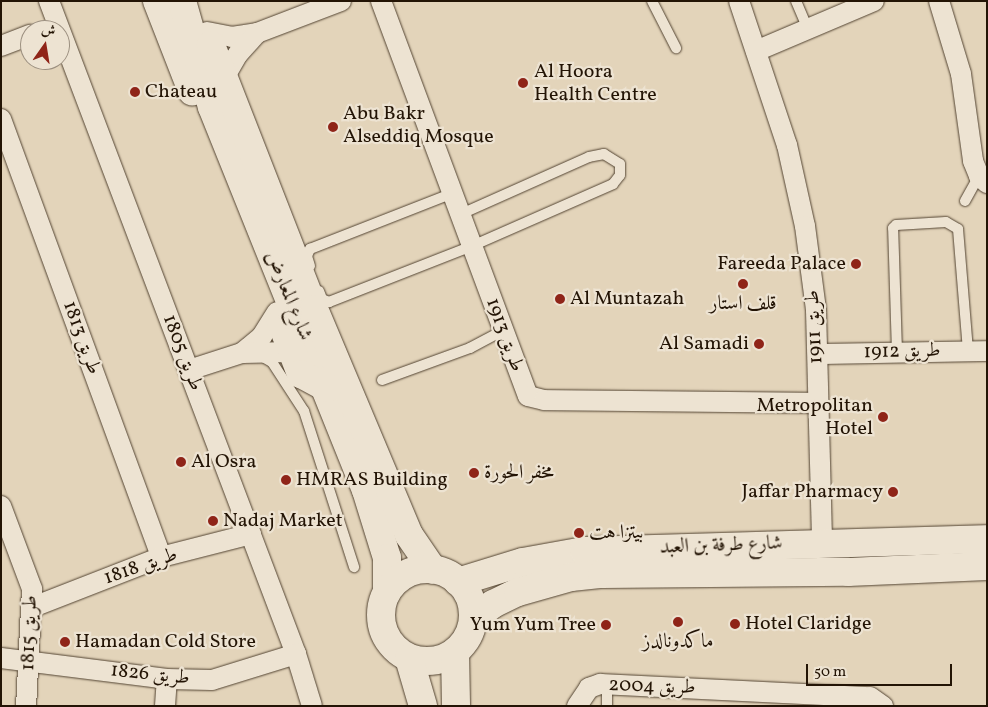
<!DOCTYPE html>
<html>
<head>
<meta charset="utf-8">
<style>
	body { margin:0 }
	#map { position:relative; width:988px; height:707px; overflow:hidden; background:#e3d4ba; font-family:Vollkorn,Amiri,serif }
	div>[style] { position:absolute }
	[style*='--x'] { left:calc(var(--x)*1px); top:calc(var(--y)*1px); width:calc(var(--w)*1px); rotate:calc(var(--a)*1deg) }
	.roads { filter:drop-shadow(0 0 1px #534432) drop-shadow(0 0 1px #534432) }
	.service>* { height:10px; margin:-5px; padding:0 5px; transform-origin:5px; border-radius:5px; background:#ede3d2 }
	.minor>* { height:20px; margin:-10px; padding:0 10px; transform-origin:10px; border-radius:10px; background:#ede3d2 }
	.secondary>* { height:28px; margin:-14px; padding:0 14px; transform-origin:14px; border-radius:14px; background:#ede3d2 }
	.secondary>.ring { margin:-14px; padding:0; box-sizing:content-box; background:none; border:28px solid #ede3d2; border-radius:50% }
	.dots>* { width:14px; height:14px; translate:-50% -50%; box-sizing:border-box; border:2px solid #ede3d2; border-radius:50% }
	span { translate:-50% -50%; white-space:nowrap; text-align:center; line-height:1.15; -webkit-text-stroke:4.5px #ede3d2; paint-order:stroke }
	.poi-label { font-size:20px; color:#231405 }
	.left { translate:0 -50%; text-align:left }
	.right { translate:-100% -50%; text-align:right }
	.street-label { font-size:20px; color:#231405 }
	.frame { position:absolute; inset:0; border:2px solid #231405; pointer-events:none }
	.north { position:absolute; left:20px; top:20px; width:50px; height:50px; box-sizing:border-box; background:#ede3d2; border:1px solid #9c9080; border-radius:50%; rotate:13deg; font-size:14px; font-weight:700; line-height:20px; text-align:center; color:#231405 }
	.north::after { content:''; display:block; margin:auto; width:18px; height:22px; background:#8f2418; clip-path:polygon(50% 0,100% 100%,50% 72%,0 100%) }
	.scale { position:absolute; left:806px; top:664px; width:146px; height:22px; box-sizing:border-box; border:2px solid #231405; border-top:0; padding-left:6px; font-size:15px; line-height:18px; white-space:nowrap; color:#231405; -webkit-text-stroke:4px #ede3d2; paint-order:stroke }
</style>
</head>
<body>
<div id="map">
	<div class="roads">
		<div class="service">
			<i style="--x:652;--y:1;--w:53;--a:62.9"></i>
			<i style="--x:796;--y:1;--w:30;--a:67"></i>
			<i style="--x:965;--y:201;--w:29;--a:-61"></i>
			<i style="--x:310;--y:266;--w:10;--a:-107"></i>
			<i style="--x:307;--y:256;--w:8;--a:-67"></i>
			<i style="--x:310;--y:249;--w:154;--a:-21.4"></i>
			<i style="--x:319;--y:291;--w:9;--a:69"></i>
			<i style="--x:322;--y:299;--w:8;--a:23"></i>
			<i style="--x:329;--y:302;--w:154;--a:-21.4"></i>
			<i style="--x:472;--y:246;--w:154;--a:-23.7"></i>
			<i style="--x:613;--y:184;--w:11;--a:-52"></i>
			<i style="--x:620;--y:175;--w:11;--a:-90"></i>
			<i style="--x:620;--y:164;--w:19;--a:-148"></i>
			<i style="--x:604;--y:154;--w:15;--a:169"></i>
			<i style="--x:589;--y:157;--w:140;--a:156"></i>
			<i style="--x:897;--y:352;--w:124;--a:-91.8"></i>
			<i style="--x:893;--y:228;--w:4;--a:-45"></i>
			<i style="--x:896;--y:225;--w:50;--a:-3.4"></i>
			<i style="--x:946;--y:222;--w:14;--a:30"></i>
			<i style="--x:958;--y:229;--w:122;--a:85.3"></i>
			<i style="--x:261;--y:356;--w:13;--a:29"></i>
			<i style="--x:272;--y:362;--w:59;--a:56.9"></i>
			<i style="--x:304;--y:411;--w:164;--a:72.2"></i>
			<i style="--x:382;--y:380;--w:94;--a:-20"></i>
			<i style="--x:470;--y:348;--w:36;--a:-28"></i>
			<i style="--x:607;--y:706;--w:21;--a:-90"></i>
		</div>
		<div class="minor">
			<i style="--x:49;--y:1;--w:698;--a:69.28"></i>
			<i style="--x:296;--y:654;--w:54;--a:72.9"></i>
			<i style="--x:381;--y:1;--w:421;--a:69.6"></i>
			<i style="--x:528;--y:396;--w:16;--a:14"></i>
			<i style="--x:544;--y:400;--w:273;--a:0.6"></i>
			<i style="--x:739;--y:1;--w:152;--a:71.6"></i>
			<i style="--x:787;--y:145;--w:83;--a:77.5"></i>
			<i style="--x:805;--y:226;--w:85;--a:82.5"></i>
			<i style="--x:816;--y:310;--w:233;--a:88.5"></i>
			<i style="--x:939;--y:1;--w:76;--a:73.2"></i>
			<i style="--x:961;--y:74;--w:88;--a:82.1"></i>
			<i style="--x:973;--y:161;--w:16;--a:68"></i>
			<i style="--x:979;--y:176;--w:11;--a:41"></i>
			<i style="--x:207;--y:32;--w:25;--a:11"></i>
			<i style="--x:232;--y:37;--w:25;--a:-9"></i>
			<i style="--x:257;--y:33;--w:90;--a:-20.9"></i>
			<i style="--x:1;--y:46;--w:31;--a:-21"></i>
			<i style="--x:756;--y:51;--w:128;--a:-23"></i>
			<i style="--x:224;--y:78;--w:28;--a:-60"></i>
			<i style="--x:238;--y:54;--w:28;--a:-48"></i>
			<i style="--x:1;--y:119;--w:466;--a:69.9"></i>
			<i style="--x:242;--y:353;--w:26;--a:-40"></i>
			<i style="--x:262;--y:336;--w:28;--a:-58"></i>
			<i style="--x:818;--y:354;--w:169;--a:-1"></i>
			<i style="--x:189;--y:370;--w:56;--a:-17.8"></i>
			<i style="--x:242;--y:353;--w:49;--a:-1.2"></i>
			<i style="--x:1;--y:506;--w:89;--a:69.5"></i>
			<i style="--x:32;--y:589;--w:117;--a:92.9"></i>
			<i style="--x:33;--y:607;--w:137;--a:-21.3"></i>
			<i style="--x:161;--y:557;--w:93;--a:-14.3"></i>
			<i style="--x:1;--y:658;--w:167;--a:7.2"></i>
			<i style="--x:167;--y:679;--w:45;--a:1.3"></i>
			<i style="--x:212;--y:680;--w:88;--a:-17.2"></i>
			<i style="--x:165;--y:706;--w:27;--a:-86"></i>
			<i style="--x:577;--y:706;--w:22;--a:-56"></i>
			<i style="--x:589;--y:688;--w:12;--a:-20"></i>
			<i style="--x:600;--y:684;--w:270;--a:2.8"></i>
			<i style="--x:870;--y:697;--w:16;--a:35"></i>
		</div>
		<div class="secondary">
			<i style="--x:157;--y:1;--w:97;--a:68.7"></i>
			<i style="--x:182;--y:1;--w:110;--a:74.2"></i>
			<i style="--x:212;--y:107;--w:413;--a:68.1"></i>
			<i style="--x:366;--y:490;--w:71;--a:72.8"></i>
			<i style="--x:387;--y:558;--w:33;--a:90"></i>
			<i style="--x:211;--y:45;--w:283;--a:68.7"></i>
			<i style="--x:314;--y:309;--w:245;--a:67.2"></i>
			<i style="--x:409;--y:535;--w:42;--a:55.6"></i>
			<i style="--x:281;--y:322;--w:56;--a:69"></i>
			<i style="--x:301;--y:374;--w:30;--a:28"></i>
			<i class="ring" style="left:381px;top:569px;width:64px;height:64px"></i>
			<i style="--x:458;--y:582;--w:68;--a:-17.1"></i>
			<i style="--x:523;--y:562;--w:62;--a:-10.2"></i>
			<i style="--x:584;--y:551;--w:403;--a:-1.7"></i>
			<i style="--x:473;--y:619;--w:25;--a:-37"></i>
			<i style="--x:493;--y:604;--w:28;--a:-26"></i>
			<i style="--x:518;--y:592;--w:55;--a:-15.8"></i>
			<i style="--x:571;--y:577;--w:31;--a:-6"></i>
			<i style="--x:602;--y:574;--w:246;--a:-0.5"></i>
			<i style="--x:848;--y:572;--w:139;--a:-2.5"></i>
			<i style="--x:455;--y:652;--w:54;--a:88.9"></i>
			<i style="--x:409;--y:658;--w:50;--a:73.7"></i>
		</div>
	</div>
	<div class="dots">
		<i style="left:523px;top:83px;background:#8f2418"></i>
		<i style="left:135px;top:92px;background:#8f2418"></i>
		<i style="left:333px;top:127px;background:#8f2418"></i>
		<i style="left:856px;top:264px;background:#8f2418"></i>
		<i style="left:743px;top:284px;background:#8f2418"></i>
		<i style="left:560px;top:299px;background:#8f2418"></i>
		<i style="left:759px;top:344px;background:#8f2418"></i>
		<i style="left:883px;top:417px;background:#8f2418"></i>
		<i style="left:181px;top:462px;background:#8f2418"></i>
		<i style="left:474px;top:473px;background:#8f2418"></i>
		<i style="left:286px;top:480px;background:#8f2418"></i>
		<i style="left:893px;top:492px;background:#8f2418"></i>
		<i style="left:213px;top:521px;background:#8f2418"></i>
		<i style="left:579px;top:533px;background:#8f2418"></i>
		<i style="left:678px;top:622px;background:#8f2418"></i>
		<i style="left:735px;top:624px;background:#8f2418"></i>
		<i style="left:606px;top:625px;background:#8f2418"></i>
		<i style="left:65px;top:642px;background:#8f2418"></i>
	</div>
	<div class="poi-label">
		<span class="left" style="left:534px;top:84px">Al Hoora<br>Health Centre</span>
		<span class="left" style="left:145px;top:92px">Chateau</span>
		<span class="left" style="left:343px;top:126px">Abu Bakr<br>Alseddiq Mosque</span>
		<span class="right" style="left:846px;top:264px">Fareeda Palace</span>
		<span class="left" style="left:570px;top:299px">Al Muntazah</span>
		<span style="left:743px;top:304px">قلف استار</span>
		<span class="right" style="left:749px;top:344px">Al Samadi</span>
		<span class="right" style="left:873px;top:418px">Metropolitan<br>Hotel</span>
		<span class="left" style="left:191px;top:462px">Al Osra</span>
		<span class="left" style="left:484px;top:473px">مخفر الحورة</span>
		<span class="left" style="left:296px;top:480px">HMRAS Building</span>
		<span class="right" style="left:883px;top:492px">Jaffar Pharmacy</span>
		<span class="left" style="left:223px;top:521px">Nadaj Market</span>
		<span class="left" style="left:589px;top:533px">بيتزا هت</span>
		<span class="left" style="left:745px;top:624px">Hotel Claridge</span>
		<span class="right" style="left:596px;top:625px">Yum Yum Tree</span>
		<span class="left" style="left:75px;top:642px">Hamadan Cold Store</span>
		<span style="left:678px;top:642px">ماكدونالدز</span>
	</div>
	<div class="street-label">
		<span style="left:288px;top:296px;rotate:68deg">شارع المعارض</span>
		<span style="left:815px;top:327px;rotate:-93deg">طريق 1911</span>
		<span style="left:504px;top:335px;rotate:70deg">طريق 1913</span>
		<span style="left:81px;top:338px;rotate:70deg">طريق 1813</span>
		<span style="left:902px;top:352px;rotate:-1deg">طريق 1912</span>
		<span style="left:182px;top:353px;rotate:69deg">طريق 1805</span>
		<span style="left:721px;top:546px;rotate:-2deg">شارع طرفة بن العبد</span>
		<span style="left:141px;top:567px;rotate:-19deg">طريق 1818</span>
		<span style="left:30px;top:633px;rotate:-88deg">طريق 1815</span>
		<span style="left:150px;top:675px;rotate:6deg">طريق 1826</span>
		<span style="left:652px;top:687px;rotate:2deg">طريق 2004</span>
	</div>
	<div class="frame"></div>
	<div class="north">ش</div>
	<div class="scale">50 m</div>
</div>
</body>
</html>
